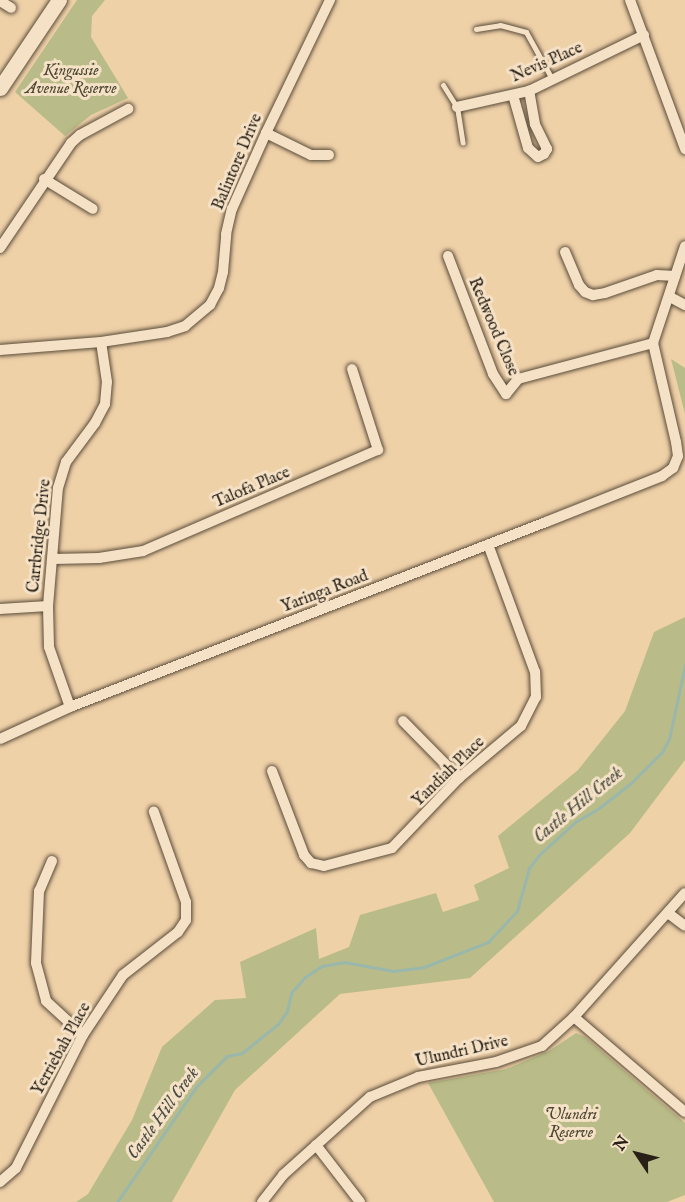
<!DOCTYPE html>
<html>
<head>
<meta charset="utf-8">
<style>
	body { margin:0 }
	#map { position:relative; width:685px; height:1202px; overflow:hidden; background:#efd1a8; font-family:"IM FELL English",serif }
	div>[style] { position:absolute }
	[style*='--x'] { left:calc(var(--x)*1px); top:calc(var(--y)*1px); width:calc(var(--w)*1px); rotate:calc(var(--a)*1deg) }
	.green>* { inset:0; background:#b9bc88 }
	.stream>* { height:3px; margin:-1.5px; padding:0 1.5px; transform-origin:1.5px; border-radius:1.5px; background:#9ab7ac }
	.roads { filter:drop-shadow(0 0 2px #5a4c3a) drop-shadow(0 0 2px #5a4c3a) }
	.lane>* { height:5px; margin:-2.5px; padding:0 2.5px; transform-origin:2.5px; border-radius:2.5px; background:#f5e1c6 }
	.street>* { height:10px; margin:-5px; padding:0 5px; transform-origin:5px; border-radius:5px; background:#f5e1c6 }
	.secondary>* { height:15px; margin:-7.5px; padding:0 7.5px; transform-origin:7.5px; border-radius:7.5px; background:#f5e1c6 }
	span { translate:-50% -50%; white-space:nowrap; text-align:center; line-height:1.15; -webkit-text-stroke:6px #f5e1c6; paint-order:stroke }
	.street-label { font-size:16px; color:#282016 }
	.park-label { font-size:16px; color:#4c4732; font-style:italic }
	.water-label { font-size:18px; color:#4a4d43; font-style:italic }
	.north { position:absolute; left:607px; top:1124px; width:60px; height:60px; -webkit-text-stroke:4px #f5e1c6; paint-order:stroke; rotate:305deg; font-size:16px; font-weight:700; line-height:24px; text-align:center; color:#282016 }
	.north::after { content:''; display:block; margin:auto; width:21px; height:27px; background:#282016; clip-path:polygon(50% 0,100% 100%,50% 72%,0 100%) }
</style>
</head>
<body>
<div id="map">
	<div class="green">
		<i style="clip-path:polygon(77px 0,105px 0,92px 16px,91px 37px,128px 98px,91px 115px,65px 136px,15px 92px)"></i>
		<i style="clip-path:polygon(671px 359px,685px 368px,685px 414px)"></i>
		<i style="clip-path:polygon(685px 617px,685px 760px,630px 833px,470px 978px,340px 994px,235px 1090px,172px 1202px,76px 1202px,88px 1194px,132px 1120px,162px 1047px,215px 1000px,246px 998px,240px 962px,316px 928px,319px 959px,349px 947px,360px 915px,436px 893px,443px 912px,479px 900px,474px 885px,509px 868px,498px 836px,578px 770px,625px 711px,654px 632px)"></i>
		<i style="clip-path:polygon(576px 1033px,585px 1037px,685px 1123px,685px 1195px,667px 1202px,494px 1202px,428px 1083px,506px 1069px,549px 1051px)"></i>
	</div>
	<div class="stream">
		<i style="--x:117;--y:1202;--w:140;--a:-55.5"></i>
		<i style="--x:196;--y:1087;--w:44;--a:-45"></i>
		<i style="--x:227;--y:1056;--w:15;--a:-11"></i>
		<i style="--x:242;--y:1053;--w:46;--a:-38.9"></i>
		<i style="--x:278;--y:1024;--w:16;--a:-55"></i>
		<i style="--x:287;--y:1011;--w:18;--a:-77"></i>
		<i style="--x:291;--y:993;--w:21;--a:-49"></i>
		<i style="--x:305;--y:977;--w:20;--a:-33"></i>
		<i style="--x:322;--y:966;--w:22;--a:-10"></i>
		<i style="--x:344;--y:962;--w:50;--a:10.4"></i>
		<i style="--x:393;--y:971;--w:31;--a:-7"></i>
		<i style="--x:424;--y:967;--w:69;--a:-21.3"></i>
		<i style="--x:488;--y:942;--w:42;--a:-46.9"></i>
		<i style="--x:517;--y:911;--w:45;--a:-74.4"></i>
		<i style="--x:529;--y:868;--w:18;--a:-52"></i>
		<i style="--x:540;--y:854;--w:47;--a:-42.4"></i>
		<i style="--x:575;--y:822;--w:28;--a:-30"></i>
		<i style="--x:599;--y:808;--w:41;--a:-38"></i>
		<i style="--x:631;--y:783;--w:44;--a:-45"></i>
		<i style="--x:662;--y:752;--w:15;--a:-62"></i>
		<i style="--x:669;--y:739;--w:76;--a:-77.8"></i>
	</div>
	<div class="roads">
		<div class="lane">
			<i style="--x:476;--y:29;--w:24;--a:-9"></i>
			<i style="--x:500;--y:25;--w:27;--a:15"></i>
			<i style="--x:526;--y:32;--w:54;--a:61"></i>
			<i style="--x:443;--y:85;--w:26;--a:58"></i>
			<i style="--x:457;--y:107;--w:36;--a:81"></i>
		</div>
		<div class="street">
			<i style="--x:630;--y:0;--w:159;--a:69.7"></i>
			<i style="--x:0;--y:1;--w:13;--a:32"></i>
			<i style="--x:513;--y:95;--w:55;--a:74.2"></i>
			<i style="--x:528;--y:148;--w:13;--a:42"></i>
			<i style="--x:538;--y:157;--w:7;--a:-27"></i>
			<i style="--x:544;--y:154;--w:6;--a:-59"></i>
			<i style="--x:547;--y:149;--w:28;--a:-116"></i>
			<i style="--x:535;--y:124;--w:34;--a:-100"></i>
			<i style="--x:457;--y:107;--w:74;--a:-12.5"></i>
			<i style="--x:529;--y:91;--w:128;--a:-26"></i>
			<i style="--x:266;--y:133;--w:50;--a:26.1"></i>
			<i style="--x:311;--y:155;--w:18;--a:0"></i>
			<i style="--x:44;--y:179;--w:57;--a:31.5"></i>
			<i style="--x:0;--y:248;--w:127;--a:-55.9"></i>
			<i style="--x:71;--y:143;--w:12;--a:-42"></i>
			<i style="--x:80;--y:135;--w:55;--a:-28.4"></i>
			<i style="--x:565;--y:252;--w:36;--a:67"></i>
			<i style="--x:579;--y:285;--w:9;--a:49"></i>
			<i style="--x:585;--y:292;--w:9;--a:21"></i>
			<i style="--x:593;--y:295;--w:12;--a:-9"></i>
			<i style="--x:605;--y:293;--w:55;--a:-19.1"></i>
			<i style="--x:657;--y:275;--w:18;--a:3"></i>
			<i style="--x:448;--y:256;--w:126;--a:69.1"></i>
			<i style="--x:493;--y:374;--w:24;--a:57"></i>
			<i style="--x:506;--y:394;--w:19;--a:-51"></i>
			<i style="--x:518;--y:379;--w:140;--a:-14.9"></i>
			<i style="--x:670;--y:297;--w:17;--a:28"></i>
			<i style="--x:0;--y:350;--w:101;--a:-4.5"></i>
			<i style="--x:101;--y:342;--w:67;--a:-8.6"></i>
			<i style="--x:167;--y:332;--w:19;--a:-18"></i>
			<i style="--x:185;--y:326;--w:33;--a:-40"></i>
			<i style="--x:210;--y:305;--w:19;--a:-62"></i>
			<i style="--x:219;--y:288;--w:16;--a:-76"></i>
			<i style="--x:223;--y:272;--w:38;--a:-85"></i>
			<i style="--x:226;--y:234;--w:26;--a:-77"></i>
			<i style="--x:232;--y:209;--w:83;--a:-65.9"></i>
			<i style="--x:266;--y:133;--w:148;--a:-64.3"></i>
			<i style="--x:53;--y:559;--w:46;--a:-1.2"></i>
			<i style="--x:99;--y:558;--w:45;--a:-9"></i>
			<i style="--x:143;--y:551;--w:256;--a:-23.3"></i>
			<i style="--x:378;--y:450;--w:85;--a:-107.8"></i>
			<i style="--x:0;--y:609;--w:48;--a:-3.6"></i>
			<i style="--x:70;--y:707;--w:64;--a:-109.3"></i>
			<i style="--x:49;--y:647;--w:41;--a:-91.4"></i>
			<i style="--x:48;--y:606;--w:118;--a:-85.2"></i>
			<i style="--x:58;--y:488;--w:27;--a:-73"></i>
			<i style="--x:66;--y:462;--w:49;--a:-53.4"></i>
			<i style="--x:95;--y:423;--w:21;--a:-62"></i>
			<i style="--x:105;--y:404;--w:22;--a:-85"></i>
			<i style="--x:107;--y:382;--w:40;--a:-98.5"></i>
			<i style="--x:403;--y:721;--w:80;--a:45.5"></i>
			<i style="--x:0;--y:739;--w:77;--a:-24.6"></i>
			<i style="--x:70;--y:707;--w:511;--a:-21.24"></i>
			<i style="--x:546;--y:522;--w:125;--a:-21.6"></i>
			<i style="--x:662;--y:476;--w:14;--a:-36"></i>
			<i style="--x:673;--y:468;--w:13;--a:-67"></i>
			<i style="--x:678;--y:456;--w:14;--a:-98"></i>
			<i style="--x:676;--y:442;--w:102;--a:-103.1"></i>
			<i style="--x:653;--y:343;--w:102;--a:-71.7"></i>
			<i style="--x:272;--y:771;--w:90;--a:69.1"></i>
			<i style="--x:304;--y:855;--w:11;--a:49"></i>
			<i style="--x:311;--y:863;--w:13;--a:13"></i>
			<i style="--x:324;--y:866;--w:70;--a:-14.8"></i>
			<i style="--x:392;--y:848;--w:97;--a:-46.3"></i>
			<i style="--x:459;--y:778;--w:81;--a:-40"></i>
			<i style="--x:521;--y:726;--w:33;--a:-63"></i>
			<i style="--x:536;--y:697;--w:25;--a:-92"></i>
			<i style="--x:535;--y:672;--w:136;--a:-110.2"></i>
			<i style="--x:52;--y:861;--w:33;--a:113"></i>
			<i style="--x:39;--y:891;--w:72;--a:92.4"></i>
			<i style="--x:36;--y:963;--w:39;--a:75"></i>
			<i style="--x:46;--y:1001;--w:50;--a:42.6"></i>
			<i style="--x:668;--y:913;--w:21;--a:37"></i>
			<i style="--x:574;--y:1017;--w:146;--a:40.6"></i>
			<i style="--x:316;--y:1145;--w:72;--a:52.3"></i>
			<i style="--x:0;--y:1182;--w:21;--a:-41"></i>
			<i style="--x:16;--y:1168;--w:149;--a:-63.3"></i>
			<i style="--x:83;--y:1035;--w:72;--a:-56.3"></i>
			<i style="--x:123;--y:975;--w:70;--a:-38"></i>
			<i style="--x:178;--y:932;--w:14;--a:-56"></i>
			<i style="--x:186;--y:920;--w:18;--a:-90"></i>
			<i style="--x:186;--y:902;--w:96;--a:-109.6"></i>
			<i style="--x:262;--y:1202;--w:34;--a:-52"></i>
			<i style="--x:283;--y:1175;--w:117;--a:-41.9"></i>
			<i style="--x:370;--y:1097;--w:52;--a:-22.6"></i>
			<i style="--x:418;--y:1077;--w:79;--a:-10.9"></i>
			<i style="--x:496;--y:1062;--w:49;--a:-19.2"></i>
			<i style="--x:542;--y:1046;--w:43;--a:-42.2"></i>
			<i style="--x:574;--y:1017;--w:166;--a:-48.2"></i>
		</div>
		<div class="secondary">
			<i style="--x:0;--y:88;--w:106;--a:-56.2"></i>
		</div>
	</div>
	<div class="street-label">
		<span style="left:547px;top:63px;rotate:-24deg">Nevis Place</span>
		<span style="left:238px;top:162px;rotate:-67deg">Balintore Drive</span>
		<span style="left:493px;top:327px;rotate:67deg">Redwood Close</span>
		<span style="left:252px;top:488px;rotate:-23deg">Talofa Place</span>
		<span style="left:40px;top:536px;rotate:-84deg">Carrbridge Drive</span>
		<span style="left:325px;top:592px;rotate:-21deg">Yaringa Road</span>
		<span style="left:449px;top:772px;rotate:-44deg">Yandiah Place</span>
		<span style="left:62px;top:1049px;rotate:-61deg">Yerriebah Place</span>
		<span style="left:462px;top:1052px;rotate:-13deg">Ulundri Drive</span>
	</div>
	<div class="park-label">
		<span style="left:71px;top:80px">Kingussie<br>Avenue Reserve</span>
		<span style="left:571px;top:1124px">Ulundri<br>Reserve</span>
	</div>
	<div class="water-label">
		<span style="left:579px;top:806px;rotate:-39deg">Castle Hill Creek</span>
		<span style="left:164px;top:1114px;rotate:-54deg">Castle Hill Creek</span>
	</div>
	<div class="north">N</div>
</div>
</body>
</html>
